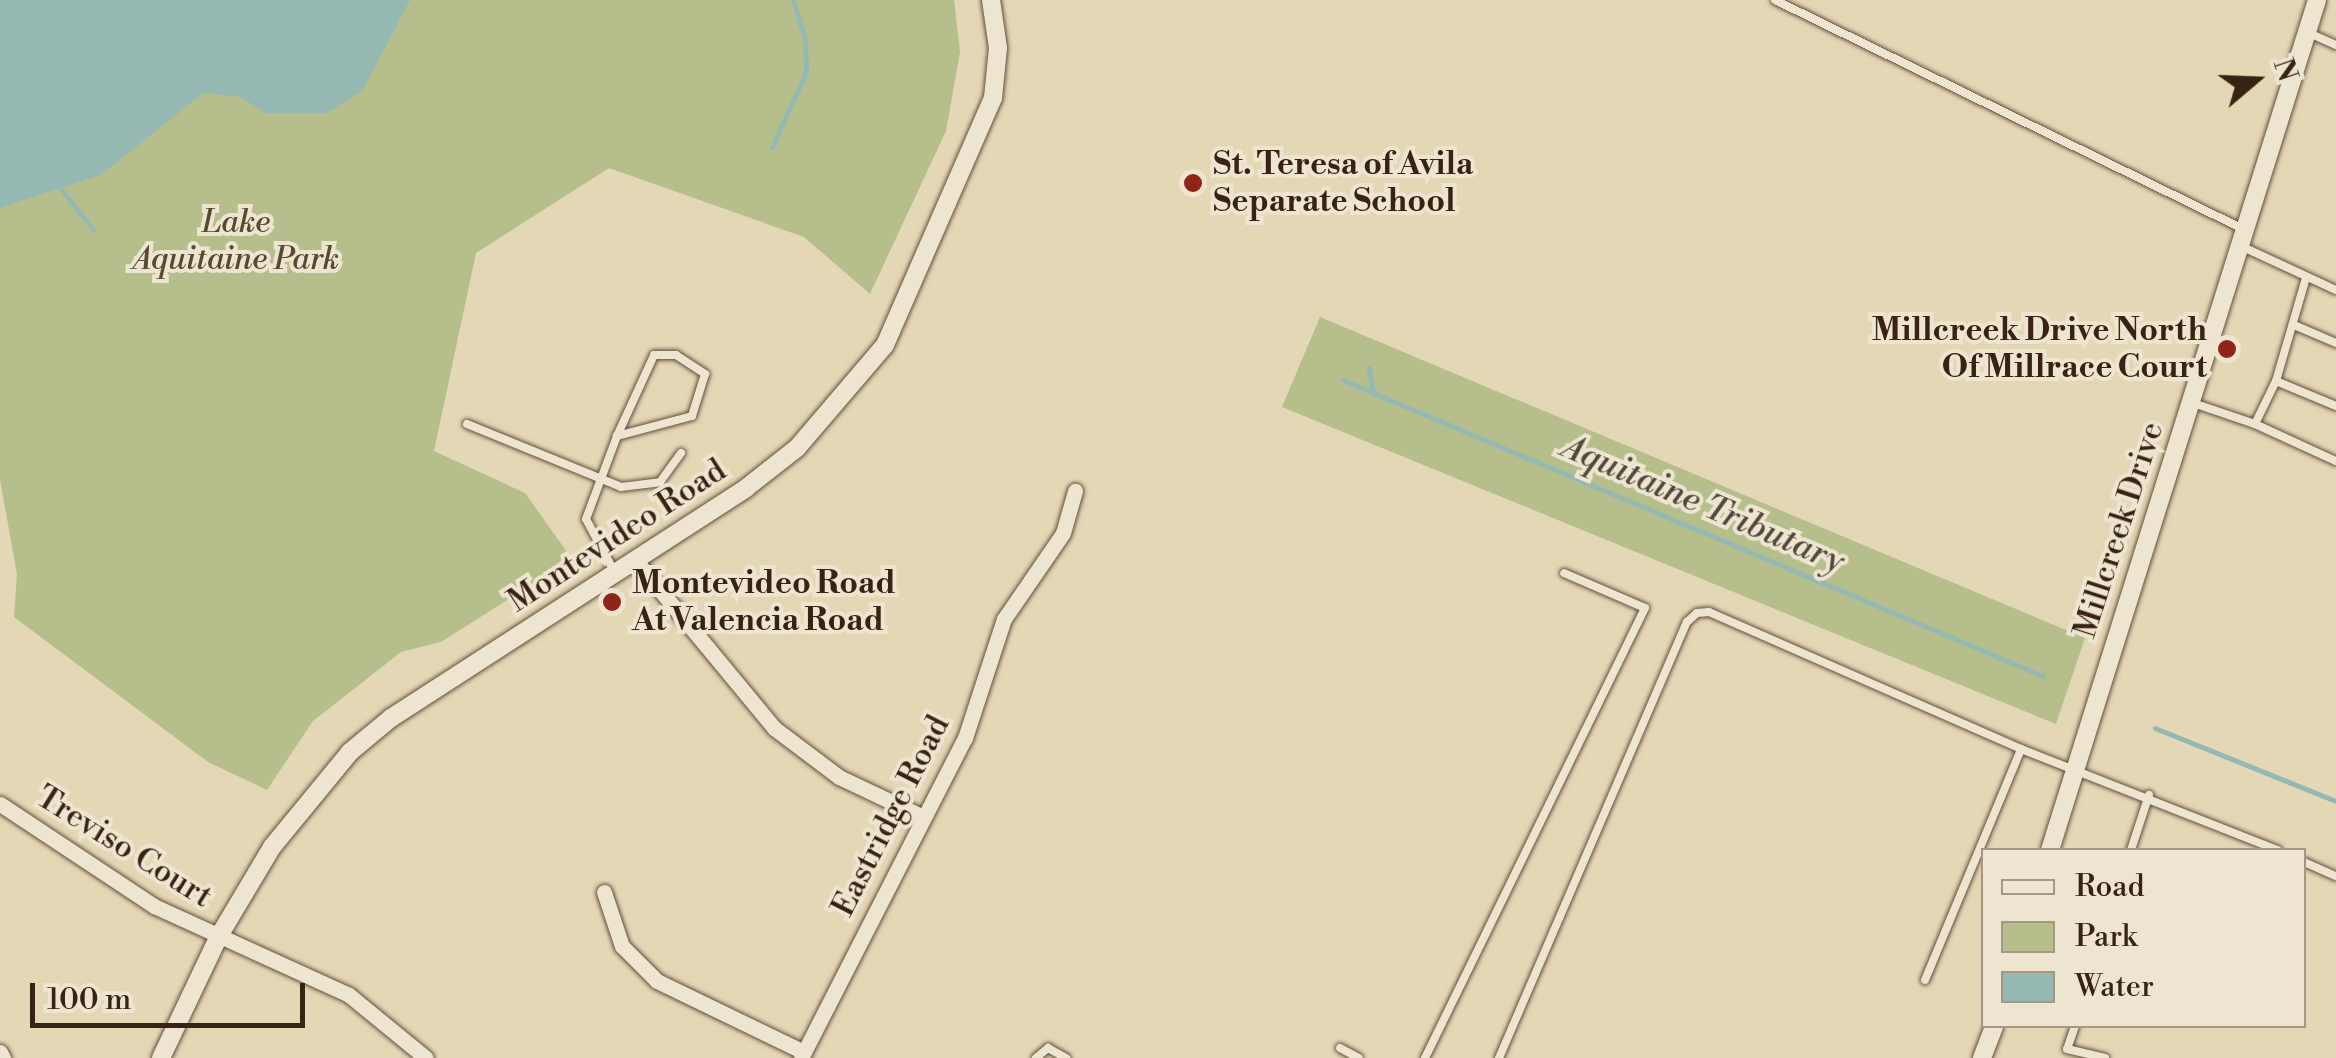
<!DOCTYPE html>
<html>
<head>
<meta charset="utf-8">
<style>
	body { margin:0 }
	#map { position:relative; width:2336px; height:1058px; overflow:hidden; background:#e4d7b6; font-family:"Libre Bodoni",serif }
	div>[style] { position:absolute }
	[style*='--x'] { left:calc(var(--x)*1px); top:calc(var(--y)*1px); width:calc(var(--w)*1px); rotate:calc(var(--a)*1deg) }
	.green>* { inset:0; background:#b6be8c }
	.water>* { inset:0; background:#96b8b3 }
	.stream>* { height:5px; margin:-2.5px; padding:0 2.5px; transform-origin:2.5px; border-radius:2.5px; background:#96b8b3 }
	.roads { filter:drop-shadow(0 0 2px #634f3c) drop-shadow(0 0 2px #634f3c) }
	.service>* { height:8px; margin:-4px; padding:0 4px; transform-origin:4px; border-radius:4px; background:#ede5d0 }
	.minor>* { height:15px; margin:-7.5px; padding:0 7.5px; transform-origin:7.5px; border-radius:7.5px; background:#ede5d0 }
	.tertiary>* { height:18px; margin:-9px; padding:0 9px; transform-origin:9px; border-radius:9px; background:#ede5d0 }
	.dots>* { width:28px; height:28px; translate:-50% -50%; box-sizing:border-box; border:5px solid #ede5d0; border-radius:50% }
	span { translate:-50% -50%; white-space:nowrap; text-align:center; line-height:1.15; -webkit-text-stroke:8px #ede5d0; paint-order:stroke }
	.poi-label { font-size:32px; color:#382213; font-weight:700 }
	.left { translate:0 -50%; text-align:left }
	.right { translate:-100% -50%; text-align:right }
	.park-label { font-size:32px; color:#584931; font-style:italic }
	.street-label { font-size:32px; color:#382213 }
	.water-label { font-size:35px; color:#50483b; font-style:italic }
	.legend { position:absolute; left:1981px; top:848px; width:325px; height:180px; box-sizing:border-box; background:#ede5d0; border:2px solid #a59784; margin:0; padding:12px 18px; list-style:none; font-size:30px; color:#382213 }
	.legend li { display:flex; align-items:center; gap:20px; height:50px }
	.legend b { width:50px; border:2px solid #a59784 }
	.north { position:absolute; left:2206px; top:30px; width:100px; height:100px; -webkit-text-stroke:8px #ede5d0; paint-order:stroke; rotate:71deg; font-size:28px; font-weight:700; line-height:40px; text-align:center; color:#382213 }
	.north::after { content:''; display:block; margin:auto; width:35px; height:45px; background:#382213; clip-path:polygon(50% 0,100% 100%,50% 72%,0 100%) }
	.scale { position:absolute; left:30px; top:983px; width:275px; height:45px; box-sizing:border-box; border:5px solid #382213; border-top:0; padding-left:12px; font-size:30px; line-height:35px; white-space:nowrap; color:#382213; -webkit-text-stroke:8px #ede5d0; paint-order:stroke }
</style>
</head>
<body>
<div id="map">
	<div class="green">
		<i style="clip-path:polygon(0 0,954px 0,960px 52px,946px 131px,870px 294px,804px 237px,609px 168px,476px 253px,434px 451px,525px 493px,572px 559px,441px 642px,401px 652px,313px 721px,267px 790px,208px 762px,14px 617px,17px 574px,0 480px)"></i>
		<i style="clip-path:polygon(1320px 317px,2085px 638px,2056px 724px,1282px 407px)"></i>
	</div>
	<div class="water">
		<i style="clip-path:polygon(0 0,410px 0,363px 90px,327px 113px,265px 113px,241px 97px,203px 93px,101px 175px,0 208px)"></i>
	</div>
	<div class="stream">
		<i style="--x:772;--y:147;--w:82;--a:-65.6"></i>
		<i style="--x:806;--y:72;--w:33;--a:-92"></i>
		<i style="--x:805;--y:39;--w:41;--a:-107.1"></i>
		<i style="--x:57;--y:184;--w:58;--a:51.3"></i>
		<i style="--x:1369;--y:368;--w:24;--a:81"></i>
		<i style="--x:1343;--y:380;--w:760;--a:22.92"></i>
		<i style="--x:2155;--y:728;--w:195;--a:22"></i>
	</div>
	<div class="roads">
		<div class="service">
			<i style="--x:1775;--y:0;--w:521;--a:26.07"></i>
			<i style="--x:2309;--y:33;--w:30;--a:24"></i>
			<i style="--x:2243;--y:247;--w:102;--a:24.8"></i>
			<i style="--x:2294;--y:325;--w:46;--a:23.2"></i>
			<i style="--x:2276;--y:381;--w:65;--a:22.6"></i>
			<i style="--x:2193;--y:403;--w:65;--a:18.7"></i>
			<i style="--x:2255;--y:424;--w:48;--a:-64"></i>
			<i style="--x:2276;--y:381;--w:107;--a:-73.8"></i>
			<i style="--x:467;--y:424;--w:166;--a:22.2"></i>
			<i style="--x:621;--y:487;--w:39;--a:-7"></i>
			<i style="--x:660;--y:482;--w:36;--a:-54"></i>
			<i style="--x:2255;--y:424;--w:89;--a:24.6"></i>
			<i style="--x:615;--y:573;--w:61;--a:-118.2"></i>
			<i style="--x:586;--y:519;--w:89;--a:-69.5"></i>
			<i style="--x:617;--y:436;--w:89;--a:-65.4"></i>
			<i style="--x:654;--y:355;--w:22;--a:0"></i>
			<i style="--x:676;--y:355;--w:35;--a:33"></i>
			<i style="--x:705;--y:374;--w:44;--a:107.2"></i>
			<i style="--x:692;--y:416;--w:78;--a:165.1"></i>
			<i style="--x:2131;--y:850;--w:58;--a:-71.9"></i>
			<i style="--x:2304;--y:862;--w:35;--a:24"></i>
			<i style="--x:1925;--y:980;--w:250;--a:-67.4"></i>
			<i style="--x:2075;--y:1026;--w:24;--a:109"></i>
			<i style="--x:2067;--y:1049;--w:39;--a:13"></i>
			<i style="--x:1340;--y:1048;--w:21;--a:28"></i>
			<i style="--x:1036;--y:1058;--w:16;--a:-40"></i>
			<i style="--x:1048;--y:1048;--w:21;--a:29"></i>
			<i style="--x:1425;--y:1058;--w:501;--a:-63.95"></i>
			<i style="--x:1645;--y:608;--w:88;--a:-156.6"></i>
			<i style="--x:1499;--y:1058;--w:475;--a:-66.7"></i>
			<i style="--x:1687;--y:622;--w:13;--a:-42"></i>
			<i style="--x:1697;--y:613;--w:12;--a:-5"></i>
			<i style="--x:1709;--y:612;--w:341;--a:23.7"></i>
			<i style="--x:2021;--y:749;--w:276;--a:21.5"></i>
		</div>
		<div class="minor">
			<i style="--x:636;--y:561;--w:217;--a:50.4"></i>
			<i style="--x:774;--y:728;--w:81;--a:37"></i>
			<i style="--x:839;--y:777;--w:91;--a:25.4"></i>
			<i style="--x:0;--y:804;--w:185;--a:33.5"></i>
			<i style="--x:154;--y:906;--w:214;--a:24.5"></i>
			<i style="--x:349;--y:995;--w:99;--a:39.3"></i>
			<i style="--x:604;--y:892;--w:57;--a:71.6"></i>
			<i style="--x:622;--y:946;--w:49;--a:45"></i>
			<i style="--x:657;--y:981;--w:163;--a:25.8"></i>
			<i style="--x:0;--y:1052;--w:7;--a:63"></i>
			<i style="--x:801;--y:1058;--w:360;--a:-62.9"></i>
			<i style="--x:965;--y:738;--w:125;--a:-71.9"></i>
			<i style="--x:1004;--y:619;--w:104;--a:-55.5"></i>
			<i style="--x:1063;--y:533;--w:44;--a:-74.1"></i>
		</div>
		<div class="tertiary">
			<i style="--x:2050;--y:850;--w:891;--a:-72.56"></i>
			<i style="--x:161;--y:1058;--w:135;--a:-64.6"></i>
			<i style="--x:219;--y:936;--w:104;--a:-59.2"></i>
			<i style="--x:272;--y:847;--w:123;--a:-50.6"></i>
			<i style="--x:350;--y:752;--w:53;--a:-39.7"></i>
			<i style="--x:391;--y:718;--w:423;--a:-32.9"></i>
			<i style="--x:746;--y:488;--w:65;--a:-38.1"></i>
			<i style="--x:797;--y:448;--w:135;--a:-49.5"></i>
			<i style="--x:885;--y:345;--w:270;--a:-66.4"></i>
			<i style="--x:993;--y:98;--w:50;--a:-84.3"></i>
			<i style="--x:998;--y:48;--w:49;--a:-98.3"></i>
			<i style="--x:1982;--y:1058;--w:34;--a:-69"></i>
		</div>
	</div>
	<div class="dots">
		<i style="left:1193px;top:183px;background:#8f2418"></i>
		<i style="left:2227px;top:349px;background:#8f2418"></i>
		<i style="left:612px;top:602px;background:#8f2418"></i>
	</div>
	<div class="poi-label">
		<span class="left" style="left:1213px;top:183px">St. Teresa of Avila<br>Separate School</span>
		<span class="right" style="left:2207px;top:349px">Millcreek Drive North<br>Of Millrace Court</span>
		<span class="left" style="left:632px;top:602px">Montevideo Road<br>At Valencia Road</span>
	</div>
	<div class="park-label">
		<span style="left:236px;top:241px">Lake<br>Aquitaine Park</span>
	</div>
	<div class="street-label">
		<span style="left:2119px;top:530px;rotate:-72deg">Millcreek Drive</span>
		<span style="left:617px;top:536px;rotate:-33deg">Montevideo Road</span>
		<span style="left:891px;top:816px;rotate:-63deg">Eastridge Road</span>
		<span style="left:124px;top:847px;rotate:32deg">Treviso Court</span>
	</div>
	<div class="water-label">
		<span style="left:1703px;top:505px;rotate:23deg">Aquitaine Tributary</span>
	</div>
	<ul class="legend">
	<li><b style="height:12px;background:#ede5d0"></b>Road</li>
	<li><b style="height:28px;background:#b6be8c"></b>Park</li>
	<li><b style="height:28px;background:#96b8b3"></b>Water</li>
	</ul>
	<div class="north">N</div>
	<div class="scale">100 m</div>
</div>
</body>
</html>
